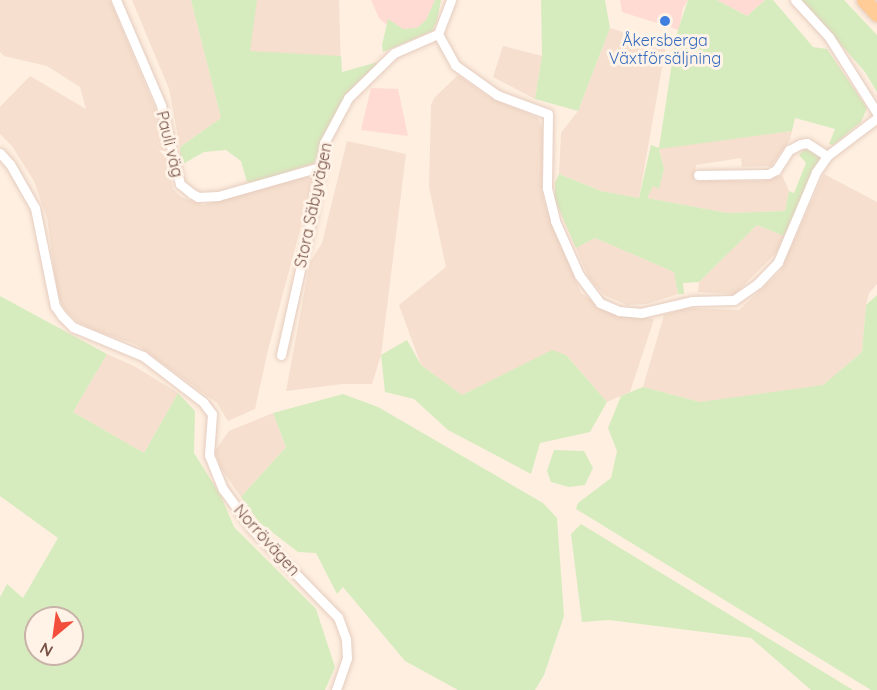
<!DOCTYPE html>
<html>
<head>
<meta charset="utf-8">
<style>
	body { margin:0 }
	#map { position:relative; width:877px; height:690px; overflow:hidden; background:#feefe0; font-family:Quicksand,sans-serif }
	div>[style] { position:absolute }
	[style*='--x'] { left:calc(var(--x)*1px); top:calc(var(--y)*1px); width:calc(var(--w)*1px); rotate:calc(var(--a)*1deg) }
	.residential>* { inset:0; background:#f6dfce }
	.commercial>* { inset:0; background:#ffdbd3 }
	.green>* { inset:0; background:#d6ecbe }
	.roads { filter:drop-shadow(0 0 2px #e5ccbf) drop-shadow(0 0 2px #e5ccbf) }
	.street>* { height:9px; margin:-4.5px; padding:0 4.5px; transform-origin:4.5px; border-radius:4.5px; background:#fff }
	.primary>* { height:15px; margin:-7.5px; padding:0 7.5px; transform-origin:7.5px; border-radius:7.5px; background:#ffcb96 }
	.dots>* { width:16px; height:16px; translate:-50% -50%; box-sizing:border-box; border:3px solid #fff3e8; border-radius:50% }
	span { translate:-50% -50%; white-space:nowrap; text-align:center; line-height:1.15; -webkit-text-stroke:6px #fff3e8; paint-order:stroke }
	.shop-label { font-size:16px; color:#366cbe }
	.street-label { font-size:16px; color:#775146 }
	.north { position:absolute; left:24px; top:606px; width:60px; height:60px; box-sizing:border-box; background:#fff3e8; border:2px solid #c9b2a7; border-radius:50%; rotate:209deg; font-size:16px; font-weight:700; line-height:24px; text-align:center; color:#775146 }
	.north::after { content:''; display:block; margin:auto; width:21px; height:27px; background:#f24e3b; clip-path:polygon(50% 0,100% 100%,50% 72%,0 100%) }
</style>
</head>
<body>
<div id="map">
	<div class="residential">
		<i style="clip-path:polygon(0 0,110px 0,157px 113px,173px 189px,181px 197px,203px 205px,305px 177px,314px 177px,268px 350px,255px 409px,228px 421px,217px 403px,137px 345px,94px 330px,78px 322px,66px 311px,58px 297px,47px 218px,34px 181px,12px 146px,0 134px,0 107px,30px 76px,86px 109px,80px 87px,47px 66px,4px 56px,0 52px)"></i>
		<i style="clip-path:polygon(132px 0,191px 0,221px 118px,180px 147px,169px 89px)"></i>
		<i style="clip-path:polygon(235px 0,339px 0,341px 72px,220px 60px)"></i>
		<i style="clip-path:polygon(610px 28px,666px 45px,639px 198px,601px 191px,559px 174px,561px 133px,578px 111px)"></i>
		<i style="clip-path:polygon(503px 46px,542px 56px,535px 99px,493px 77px)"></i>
		<i style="clip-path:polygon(458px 75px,487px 96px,538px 118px,543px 130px,542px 190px,546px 208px,581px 293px,610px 313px,654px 319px,630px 392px,607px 402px,567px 356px,552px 351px,462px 395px,421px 365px,399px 305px,446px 267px,429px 187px,431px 105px,434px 98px)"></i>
		<i style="clip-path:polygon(792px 131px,790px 140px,771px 166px,742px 167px,741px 158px,696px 165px,694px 181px,763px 181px,782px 175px,789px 191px,785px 211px,727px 213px,646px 198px,653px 186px,659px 188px,664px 169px,659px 148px)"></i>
		<i style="clip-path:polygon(347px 141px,406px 154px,381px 355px,372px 384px,343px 384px,286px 391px,310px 262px,322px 243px)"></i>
		<i style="clip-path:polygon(824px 174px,877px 202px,877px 284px,869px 293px,866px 305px,862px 352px,823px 385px,735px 399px,700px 402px,643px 387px,664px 315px,688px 308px,739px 310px,780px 272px)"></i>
		<i style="clip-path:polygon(757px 225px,784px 236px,777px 252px,735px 294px,698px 292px,699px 282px)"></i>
		<i style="clip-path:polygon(595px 238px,674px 272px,678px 294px,647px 304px,627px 305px,604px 295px,589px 278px,576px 248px)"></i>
		<i style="clip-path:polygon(107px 354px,134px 366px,178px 393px,144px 453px,73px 412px)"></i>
		<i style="clip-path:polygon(273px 413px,286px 447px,241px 497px,220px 467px,215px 451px,229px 431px)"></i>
	</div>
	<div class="commercial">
		<i style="clip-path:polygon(371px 0,441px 0,427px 30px,396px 33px,379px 18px)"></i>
		<i style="clip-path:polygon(620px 0,688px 0,683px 8px,679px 30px,622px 12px)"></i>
		<i style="clip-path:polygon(717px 0,765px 0,747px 16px)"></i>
		<i style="clip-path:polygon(371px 88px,398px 89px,408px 136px,361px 130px)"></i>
	</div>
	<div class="green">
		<i style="clip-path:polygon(191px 0,257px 0,250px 51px,341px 56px,342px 72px,378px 62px,345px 97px,325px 133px,314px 163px,257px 182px,247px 182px,241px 161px,226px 150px,204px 152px,181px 165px,180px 147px,221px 118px)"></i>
		<i style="clip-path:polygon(435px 0,441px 0,437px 21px,432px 31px,383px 52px,382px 45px,388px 19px,403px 29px,417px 28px,426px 20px)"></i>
		<i style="clip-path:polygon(541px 0,605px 0,610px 28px,578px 111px,535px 99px,542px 56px)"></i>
		<i style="clip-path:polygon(688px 0,717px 0,747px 16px,765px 0,773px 0,813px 47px,827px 49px,867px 108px,861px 122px,833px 145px,829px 144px,835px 129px,795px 118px,792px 131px,659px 149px,664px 169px,659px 189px,653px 186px,647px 198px,727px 213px,785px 211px,789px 191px,794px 193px,806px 163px,799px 155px,805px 149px,822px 156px,784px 236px,757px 225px,699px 282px,683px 283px,684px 294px,678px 294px,674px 272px,595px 238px,576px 248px,555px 200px,555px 183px,559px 174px,601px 191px,639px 198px,651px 145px,659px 148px,676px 36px)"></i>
		<i style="clip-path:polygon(802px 0,844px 0,877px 35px,877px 92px,865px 72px)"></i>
		<i style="clip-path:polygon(877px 295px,877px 690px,871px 690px,576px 509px,578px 503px,611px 478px,617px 451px,608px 428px,621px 396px,643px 387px,700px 402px,823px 385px,862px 352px,866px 305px)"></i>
		<i style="clip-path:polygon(evenodd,0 296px,107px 354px,73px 412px,144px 453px,178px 393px,195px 411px,194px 453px,221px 496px,234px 527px,316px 609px,335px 667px,325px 690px,0 690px,0 597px,7px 584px,23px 598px,58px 538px,0 496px,0 296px,36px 618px,72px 618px,72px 654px,36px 654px,36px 618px)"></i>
		<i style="clip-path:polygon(407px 340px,421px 365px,462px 395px,552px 350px,566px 355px,607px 402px,590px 432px,540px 443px,531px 474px,448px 430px,414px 399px,385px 392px,381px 355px)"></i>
		<i style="clip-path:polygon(343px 394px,378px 407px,543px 503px,557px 518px,564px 616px,544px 675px,535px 690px,458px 690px,405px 661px,343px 587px,337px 594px,316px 553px,298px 552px,259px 522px,241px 497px,286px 447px,273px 413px)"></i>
		<i style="clip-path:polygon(554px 450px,584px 451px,593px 468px,585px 485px,569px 487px,551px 482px,547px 471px)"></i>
		<i style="clip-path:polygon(581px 524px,853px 690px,811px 690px,751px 638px,609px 620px,582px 622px,571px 534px)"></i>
	</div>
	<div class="roads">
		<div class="street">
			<i style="--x:116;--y:0;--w:114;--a:66.8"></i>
			<i style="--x:161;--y:105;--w:81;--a:76.5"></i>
			<i style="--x:180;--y:184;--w:14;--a:39"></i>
			<i style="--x:191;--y:193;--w:8;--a:30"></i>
			<i style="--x:198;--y:197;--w:20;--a:-3"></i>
			<i style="--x:218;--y:196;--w:106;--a:-15.9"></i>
			<i style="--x:795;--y:0;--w:50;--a:47.4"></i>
			<i style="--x:829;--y:37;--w:90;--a:57.7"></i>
			<i style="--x:438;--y:34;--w:35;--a:61"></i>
			<i style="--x:455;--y:65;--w:52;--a:35.5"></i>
			<i style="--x:497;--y:95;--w:54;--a:20.4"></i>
			<i style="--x:548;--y:114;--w:74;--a:90.8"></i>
			<i style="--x:547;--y:188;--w:34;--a:76"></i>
			<i style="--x:555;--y:221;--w:59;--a:66"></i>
			<i style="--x:579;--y:275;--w:35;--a:53"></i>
			<i style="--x:600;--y:303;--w:21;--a:23"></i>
			<i style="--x:619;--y:311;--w:22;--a:5"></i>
			<i style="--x:641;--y:313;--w:52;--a:-13.2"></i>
			<i style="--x:692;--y:301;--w:42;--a:-1.4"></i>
			<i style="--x:734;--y:300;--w:29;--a:-35"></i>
			<i style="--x:758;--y:283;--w:29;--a:-46"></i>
			<i style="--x:778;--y:262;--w:98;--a:-67.1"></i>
			<i style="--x:816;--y:172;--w:19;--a:-55"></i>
			<i style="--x:827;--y:156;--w:63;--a:-37.2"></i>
			<i style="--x:0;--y:153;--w:15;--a:48"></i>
			<i style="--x:10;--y:164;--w:51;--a:60.4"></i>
			<i style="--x:35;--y:208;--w:100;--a:78.5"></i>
			<i style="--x:55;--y:306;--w:12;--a:55"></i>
			<i style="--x:62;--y:316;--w:16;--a:45"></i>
			<i style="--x:73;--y:327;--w:76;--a:22.5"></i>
			<i style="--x:143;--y:356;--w:76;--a:37.5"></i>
			<i style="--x:203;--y:402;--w:15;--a:53"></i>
			<i style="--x:212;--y:414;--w:41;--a:94.2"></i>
			<i style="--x:209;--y:455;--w:37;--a:68"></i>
			<i style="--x:223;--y:489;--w:49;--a:54.1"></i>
			<i style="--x:252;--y:529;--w:123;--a:45.7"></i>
			<i style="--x:338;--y:617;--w:23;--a:70"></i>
			<i style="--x:346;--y:639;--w:19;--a:87"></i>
			<i style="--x:347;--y:658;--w:34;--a:109"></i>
			<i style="--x:698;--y:175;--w:70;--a:-0.8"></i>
			<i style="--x:768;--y:174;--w:9;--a:-27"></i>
			<i style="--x:776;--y:170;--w:24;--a:-57"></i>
			<i style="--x:789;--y:150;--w:13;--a:-27"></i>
			<i style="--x:801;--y:144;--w:6;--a:-9"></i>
			<i style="--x:807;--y:143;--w:24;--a:33"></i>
			<i style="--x:281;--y:355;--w:147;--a:-77.4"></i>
			<i style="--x:313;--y:212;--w:70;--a:-80.9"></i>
			<i style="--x:324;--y:143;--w:51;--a:-61.9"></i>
			<i style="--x:348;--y:98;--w:64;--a:-44.4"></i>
			<i style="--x:394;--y:53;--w:48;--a:-23.4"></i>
			<i style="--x:438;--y:34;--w:36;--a:-69"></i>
		</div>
		<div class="primary">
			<i style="--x:864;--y:0;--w:19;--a:47"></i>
		</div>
	</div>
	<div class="dots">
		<i style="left:665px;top:21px;background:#3f7fe0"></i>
	</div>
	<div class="shop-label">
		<span style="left:665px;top:49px">Åkersberga<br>Växtförsäljning</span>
	</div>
	<div class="street-label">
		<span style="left:170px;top:144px;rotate:76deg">Pauli väg</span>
		<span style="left:313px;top:205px;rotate:-78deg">Stora Säbyvägen</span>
		<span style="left:267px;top:540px;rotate:48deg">Norrövägen</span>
	</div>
	<div class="north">N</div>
</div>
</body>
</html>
